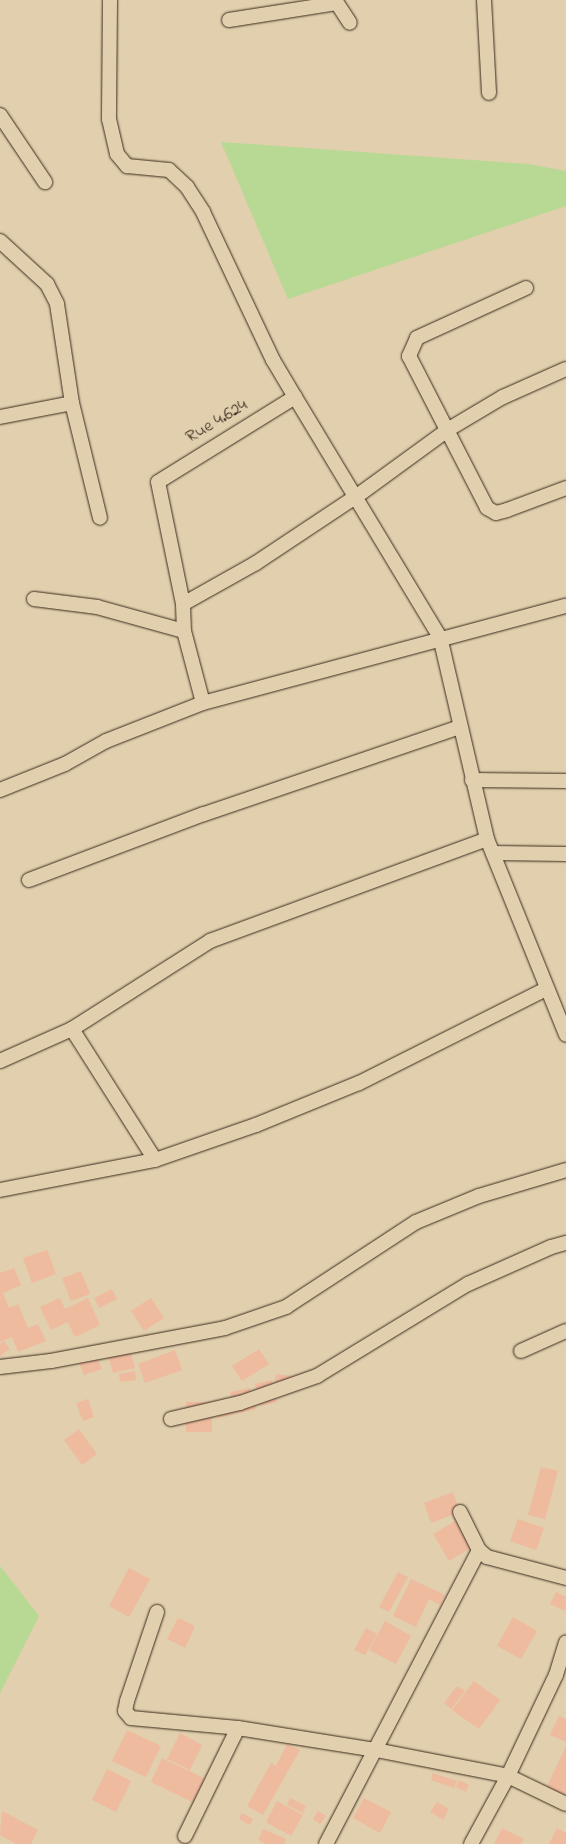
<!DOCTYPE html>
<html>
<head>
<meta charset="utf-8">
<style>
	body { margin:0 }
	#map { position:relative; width:566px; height:1844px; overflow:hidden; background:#e1cfad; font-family:"Indie Flower",sans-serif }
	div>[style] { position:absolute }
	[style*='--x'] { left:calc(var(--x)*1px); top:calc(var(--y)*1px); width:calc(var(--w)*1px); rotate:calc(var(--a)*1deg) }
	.green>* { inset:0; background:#b7d993 }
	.building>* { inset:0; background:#eebb9f }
	.roads { filter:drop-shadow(0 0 1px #3b2a1e) drop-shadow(0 0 1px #3b2a1e) }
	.minor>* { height:14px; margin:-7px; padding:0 7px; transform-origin:7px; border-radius:7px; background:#e1cfad }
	span { translate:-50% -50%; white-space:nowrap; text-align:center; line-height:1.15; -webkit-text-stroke:4px #e1cfad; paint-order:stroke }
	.street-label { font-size:18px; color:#3b2a1e }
</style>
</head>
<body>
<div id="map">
	<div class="green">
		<i style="clip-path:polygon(221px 142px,528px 164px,566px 171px,566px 206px,288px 299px)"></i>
		<i style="clip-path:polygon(0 1566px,39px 1616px,0 1693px)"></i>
	</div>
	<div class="building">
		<i style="clip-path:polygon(47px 1250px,56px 1274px,32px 1283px,23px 1258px)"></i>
		<i style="clip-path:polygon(14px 1268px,21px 1285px,3px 1293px,9px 1308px,18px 1304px,28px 1328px,38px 1324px,46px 1341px,18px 1352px,12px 1337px,0 1342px,0 1273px)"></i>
		<i style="clip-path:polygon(81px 1271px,90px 1294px,71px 1301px,62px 1278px)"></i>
		<i style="clip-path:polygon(112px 1289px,117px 1299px,99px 1308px,94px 1298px)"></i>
		<i style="clip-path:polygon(60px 1298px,65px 1309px,88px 1298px,100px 1325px,75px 1337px,68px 1322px,51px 1330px,40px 1307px)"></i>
		<i style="clip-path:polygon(151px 1298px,164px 1318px,144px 1331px,131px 1311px)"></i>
		<i style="clip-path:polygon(4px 1341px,10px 1349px,0 1356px,0 1344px)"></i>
		<i style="clip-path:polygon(129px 1345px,135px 1368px,113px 1373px,107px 1350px)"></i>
		<i style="clip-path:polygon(93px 1347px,102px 1369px,84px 1375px,75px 1353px)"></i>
		<i style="clip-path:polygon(259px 1349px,269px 1364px,242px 1381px,232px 1366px)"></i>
		<i style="clip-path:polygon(175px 1350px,182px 1370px,145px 1383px,138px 1364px)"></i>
		<i style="clip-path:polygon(135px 1371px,136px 1380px,120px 1382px,119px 1374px)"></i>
		<i style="clip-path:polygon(276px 1374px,293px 1376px,291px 1392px,274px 1390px)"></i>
		<i style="clip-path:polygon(272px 1380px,277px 1402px,260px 1406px,255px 1384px)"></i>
		<i style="clip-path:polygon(250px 1388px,256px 1409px,218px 1418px,215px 1408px,233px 1404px,230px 1392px)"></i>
		<i style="clip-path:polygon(88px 1399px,94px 1417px,83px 1421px,76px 1403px)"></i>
		<i style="clip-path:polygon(186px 1402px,212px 1402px,212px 1432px,186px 1432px)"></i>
		<i style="clip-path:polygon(79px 1429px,97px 1454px,82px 1465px,64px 1440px)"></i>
		<i style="clip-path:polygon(541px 1467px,558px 1471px,545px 1519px,528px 1515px)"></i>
		<i style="clip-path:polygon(453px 1492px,460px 1512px,431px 1523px,424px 1503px)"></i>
		<i style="clip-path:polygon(518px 1519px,544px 1528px,536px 1550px,510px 1541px)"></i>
		<i style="clip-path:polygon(455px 1521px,471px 1548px,449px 1561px,433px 1534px)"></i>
		<i style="clip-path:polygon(129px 1568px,150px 1579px,129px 1617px,109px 1606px)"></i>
		<i style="clip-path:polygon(398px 1572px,408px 1577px,389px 1612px,379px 1607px)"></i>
		<i style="clip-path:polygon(411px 1579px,445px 1595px,440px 1605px,429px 1599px,416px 1627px,393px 1616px)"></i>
		<i style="clip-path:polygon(556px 1592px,566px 1597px,565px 1611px,550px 1604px)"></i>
		<i style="clip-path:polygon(513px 1617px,537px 1631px,521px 1659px,497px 1646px)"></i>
		<i style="clip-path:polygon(178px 1618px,195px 1626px,185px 1648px,167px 1639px)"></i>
		<i style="clip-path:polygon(385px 1621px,411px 1636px,396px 1664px,369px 1650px)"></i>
		<i style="clip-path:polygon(366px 1628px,377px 1634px,365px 1655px,354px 1650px)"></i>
		<i style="clip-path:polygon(474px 1681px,500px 1700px,479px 1729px,452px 1710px)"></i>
		<i style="clip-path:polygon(457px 1686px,465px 1691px,451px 1709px,444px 1703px)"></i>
		<i style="clip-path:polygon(559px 1716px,566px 1719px,566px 1742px,550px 1735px)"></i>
		<i style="clip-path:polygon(127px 1730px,161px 1746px,146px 1777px,112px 1761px)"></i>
		<i style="clip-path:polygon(180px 1733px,202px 1745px,190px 1770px,167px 1759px)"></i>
		<i style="clip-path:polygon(287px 1744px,300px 1750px,263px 1815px,247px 1806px,271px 1763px,276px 1766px)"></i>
		<i style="clip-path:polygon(566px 1746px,566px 1808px,542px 1797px)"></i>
		<i style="clip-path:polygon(162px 1758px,206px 1779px,194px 1803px,151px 1782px)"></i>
		<i style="clip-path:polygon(107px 1769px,131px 1781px,116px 1812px,92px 1800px)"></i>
		<i style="clip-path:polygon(433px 1773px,457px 1781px,454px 1788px,431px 1780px)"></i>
		<i style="clip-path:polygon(459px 1780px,469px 1785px,466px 1792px,456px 1787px)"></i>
		<i style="clip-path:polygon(290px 1798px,306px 1806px,303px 1813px,287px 1805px)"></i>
		<i style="clip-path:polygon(364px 1798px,391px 1812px,380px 1833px,353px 1818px)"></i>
		<i style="clip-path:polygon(277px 1801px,303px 1815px,291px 1836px,266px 1822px)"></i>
		<i style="clip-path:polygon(437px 1802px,449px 1809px,443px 1820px,430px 1812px)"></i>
		<i style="clip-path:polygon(2px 1811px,38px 1830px,31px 1844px,16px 1844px,0 1835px)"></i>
		<i style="clip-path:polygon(318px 1811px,326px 1816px,320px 1824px,313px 1819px)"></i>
		<i style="clip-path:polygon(242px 1813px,253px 1819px,250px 1825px,239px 1819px)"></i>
		<i style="clip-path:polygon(502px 1828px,524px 1839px,521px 1844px,494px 1844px)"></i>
		<i style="clip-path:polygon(557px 1828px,566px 1833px,566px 1844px,549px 1844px)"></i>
		<i style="clip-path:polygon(263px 1829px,286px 1839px,284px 1844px,266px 1844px,258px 1840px)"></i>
	</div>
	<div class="roads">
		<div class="minor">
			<i style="--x:110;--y:0;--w:119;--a:90.5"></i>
			<i style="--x:109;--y:119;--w:36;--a:77"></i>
			<i style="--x:117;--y:154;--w:16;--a:50"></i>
			<i style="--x:127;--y:166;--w:42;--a:5.4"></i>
			<i style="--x:169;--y:170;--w:25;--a:43"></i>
			<i style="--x:187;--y:187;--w:30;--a:57"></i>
			<i style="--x:203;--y:212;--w:164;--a:64.7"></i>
			<i style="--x:273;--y:360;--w:43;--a:59.3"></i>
			<i style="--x:295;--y:397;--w:161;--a:148.2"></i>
			<i style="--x:158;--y:482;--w:125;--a:78.4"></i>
			<i style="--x:183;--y:604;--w:27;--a:88"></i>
			<i style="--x:184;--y:631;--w:74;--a:75.2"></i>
			<i style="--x:203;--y:703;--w:376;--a:-15"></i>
			<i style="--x:335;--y:0;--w:27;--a:57"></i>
			<i style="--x:484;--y:0;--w:93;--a:86.9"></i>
			<i style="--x:229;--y:20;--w:109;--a:-8.9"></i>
			<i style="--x:0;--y:115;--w:81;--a:56.1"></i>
			<i style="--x:0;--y:241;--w:64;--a:42.5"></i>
			<i style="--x:47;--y:284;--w:22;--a:63"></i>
			<i style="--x:57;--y:304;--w:100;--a:81.4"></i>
			<i style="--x:72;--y:403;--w:118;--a:76.3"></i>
			<i style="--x:526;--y:288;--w:120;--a:155.4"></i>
			<i style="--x:417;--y:338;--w:20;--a:114"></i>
			<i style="--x:409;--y:356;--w:171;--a:62.8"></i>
			<i style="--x:487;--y:508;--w:10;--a:29"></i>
			<i style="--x:496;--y:513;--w:11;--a:-15"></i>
			<i style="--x:507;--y:510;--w:63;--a:-20.4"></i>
			<i style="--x:295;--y:397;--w:280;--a:58.9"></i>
			<i style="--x:440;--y:637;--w:207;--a:76.9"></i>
			<i style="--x:487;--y:839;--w:211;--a:68"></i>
			<i style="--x:0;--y:417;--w:73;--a:-11"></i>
			<i style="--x:34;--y:599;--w:64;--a:7.2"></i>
			<i style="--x:97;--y:607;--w:90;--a:15.4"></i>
			<i style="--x:183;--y:604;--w:84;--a:-29.3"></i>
			<i style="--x:256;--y:563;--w:121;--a:-33.6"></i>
			<i style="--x:357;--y:496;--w:114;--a:-36.1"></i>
			<i style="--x:449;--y:429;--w:63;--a:-30.7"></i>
			<i style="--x:503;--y:397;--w:69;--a:-24"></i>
			<i style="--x:472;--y:780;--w:94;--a:0.6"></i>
			<i style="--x:0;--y:790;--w:70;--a:-21.8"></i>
			<i style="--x:65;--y:764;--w:47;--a:-29.3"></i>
			<i style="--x:106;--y:741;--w:104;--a:-21.4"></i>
			<i style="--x:493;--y:853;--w:73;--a:0.8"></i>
			<i style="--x:29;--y:880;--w:187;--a:-20.7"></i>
			<i style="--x:204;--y:814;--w:269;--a:-18.8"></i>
			<i style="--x:72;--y:1029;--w:155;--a:57.6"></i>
			<i style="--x:0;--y:1061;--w:79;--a:-24"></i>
			<i style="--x:72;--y:1029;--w:164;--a:-32.5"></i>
			<i style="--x:210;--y:941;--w:295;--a:-20.2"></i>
			<i style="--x:0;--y:1190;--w:158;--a:-11"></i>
			<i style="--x:155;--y:1160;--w:107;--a:-19.1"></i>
			<i style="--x:256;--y:1125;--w:111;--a:-22.2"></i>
			<i style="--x:359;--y:1083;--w:209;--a:-26.7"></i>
			<i style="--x:521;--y:1351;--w:49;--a:-24"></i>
			<i style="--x:0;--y:1367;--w:51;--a:-6.7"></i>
			<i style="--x:51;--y:1361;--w:177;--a:-10.7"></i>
			<i style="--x:225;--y:1328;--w:65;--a:-19"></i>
			<i style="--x:286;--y:1307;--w:155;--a:-33.2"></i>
			<i style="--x:416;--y:1222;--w:68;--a:-22.4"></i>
			<i style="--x:479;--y:1196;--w:91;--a:-16.6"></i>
			<i style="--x:171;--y:1419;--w:71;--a:-13.1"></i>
			<i style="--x:240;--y:1403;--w:82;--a:-19.3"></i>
			<i style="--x:317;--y:1376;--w:177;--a:-31.4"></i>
			<i style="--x:468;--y:1284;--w:91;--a:-24"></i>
			<i style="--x:551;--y:1247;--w:16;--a:-15"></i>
			<i style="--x:460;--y:1512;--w:42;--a:63.4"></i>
			<i style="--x:479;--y:1550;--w:11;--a:41"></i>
			<i style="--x:487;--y:1557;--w:82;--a:14.9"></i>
			<i style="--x:157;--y:1612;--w:94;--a:108.6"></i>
			<i style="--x:127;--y:1701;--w:10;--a:101"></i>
			<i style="--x:125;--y:1711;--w:9;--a:49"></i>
			<i style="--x:131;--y:1718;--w:107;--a:5.3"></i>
			<i style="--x:238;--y:1728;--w:140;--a:9.1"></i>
			<i style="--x:376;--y:1750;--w:135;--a:11.1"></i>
			<i style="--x:508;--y:1776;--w:64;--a:25.8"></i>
			<i style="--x:185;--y:1836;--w:120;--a:-63.9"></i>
			<i style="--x:326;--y:1844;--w:331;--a:-62.5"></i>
			<i style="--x:471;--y:1844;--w:77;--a:-61.4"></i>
			<i style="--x:508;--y:1776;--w:112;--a:-64.6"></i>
			<i style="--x:556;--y:1675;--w:34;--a:-73"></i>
		</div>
	</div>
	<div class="street-label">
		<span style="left:217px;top:422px;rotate:-31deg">Rue 4.624</span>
	</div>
</div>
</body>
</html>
